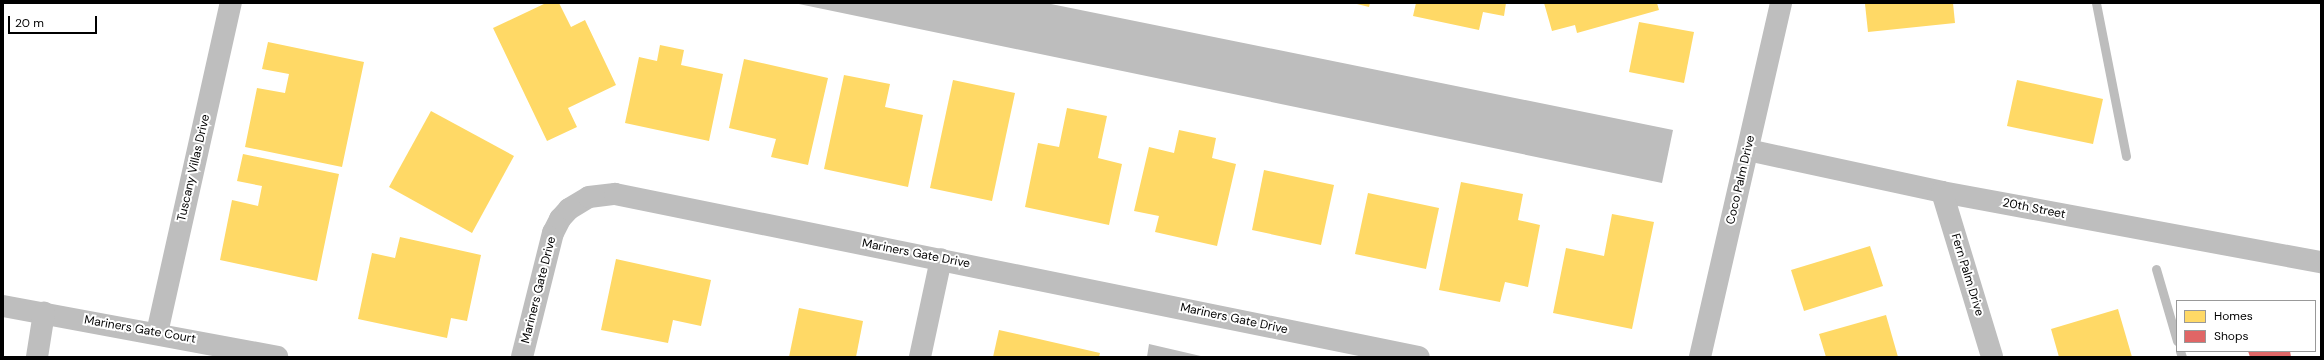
<!DOCTYPE html>
<html>
<head>
<meta charset="utf-8">
<style>
	body { margin:0 }
	#map { position:relative; width:2324px; height:360px; overflow:hidden; background:#fff; font-family:"DM Sans",sans-serif }
	div>[style] { position:absolute }
	[style*='--x'] { left:calc(var(--x)*1px); top:calc(var(--y)*1px); width:calc(var(--w)*1px); rotate:calc(var(--a)*1deg) }
	.water>* { inset:0; background:#bdbdbd }
	.homes>* { inset:0; background:#ffd966 }
	.shops>* { inset:0; background:#e06666 }
	.stream>* { height:9px; margin:-4.5px; padding:0 4.5px; transform-origin:4.5px; border-radius:4.5px; background:#bdbdbd }
	.minor>* { height:22px; margin:-11px; padding:0 11px; transform-origin:11px; border-radius:11px; background:#bebebe }
	span { translate:-50% -50%; white-space:nowrap; text-align:center; line-height:1.15; -webkit-text-stroke:4px #fff; paint-order:stroke }
	.street-label { font-size:12px; color:#000 }
	.frame { position:absolute; inset:0; border:4px solid #000; pointer-events:none }
	.legend { position:absolute; left:2176px; top:300px; width:140px; height:52px; box-sizing:border-box; background:#fff; border:1px solid #999; margin:0; padding:5px 7px; list-style:none; font-size:12px; color:#000 }
	.legend li { display:flex; align-items:center; gap:8px; height:20px }
	.legend b { width:20px; border:1px solid #999 }
	.scale { position:absolute; left:8px; top:16px; width:89px; height:18px; box-sizing:border-box; border:2px solid #000; border-top:0; padding-left:5px; font-size:12px; line-height:14px; white-space:nowrap; color:#000; -webkit-text-stroke:3px #fff; paint-order:stroke }
</style>
</head>
<body>
<div id="map">
	<div class="water">
		<i style="clip-path:polygon(794px 3px,1046px 3px,1673px 130px,1662px 183px)"></i>
		<i style="clip-path:polygon(1149px 344px,1205px 357px,1147px 357px)"></i>
	</div>
	<div class="homes">
		<i style="clip-path:polygon(546px 3px,559px 3px,571px 27px,585px 20px,616px 85px,568px 108px,577px 127px,547px 141px,493px 28px)"></i>
		<i style="clip-path:polygon(1353px 3px,1370px 3px,1369px 7px)"></i>
		<i style="clip-path:polygon(1416px 3px,1506px 3px,1504px 16px,1483px 12px,1479px 30px,1413px 16px)"></i>
		<i style="clip-path:polygon(1544px 3px,1657px 3px,1659px 10px,1577px 33px,1575px 25px,1552px 31px)"></i>
		<i style="clip-path:polygon(1953px 3px,1955px 23px,1868px 32px,1865px 4px)"></i>
		<i style="clip-path:polygon(1639px 22px,1694px 32px,1684px 83px,1629px 72px)"></i>
		<i style="clip-path:polygon(268px 42px,364px 62px,342px 167px,245px 147px,257px 88px,285px 93px,289px 74px,262px 69px)"></i>
		<i style="clip-path:polygon(660px 45px,684px 50px,681px 65px,723px 74px,709px 141px,625px 123px,639px 57px,657px 61px)"></i>
		<i style="clip-path:polygon(744px 59px,828px 78px,808px 165px,771px 157px,776px 139px,729px 128px)"></i>
		<i style="clip-path:polygon(844px 75px,890px 84px,885px 107px,923px 115px,908px 187px,824px 169px)"></i>
		<i style="clip-path:polygon(953px 80px,1015px 93px,992px 201px,930px 188px)"></i>
		<i style="clip-path:polygon(2017px 80px,2103px 99px,2093px 144px,2007px 126px)"></i>
		<i style="clip-path:polygon(1067px 108px,1107px 116px,1098px 158px,1122px 164px,1109px 225px,1025px 207px,1038px 143px,1059px 147px)"></i>
		<i style="clip-path:polygon(431px 111px,514px 156px,472px 233px,389px 187px)"></i>
		<i style="clip-path:polygon(1179px 130px,1216px 138px,1212px 158px,1236px 164px,1217px 246px,1155px 232px,1159px 216px,1134px 211px,1149px 147px,1174px 153px)"></i>
		<i style="clip-path:polygon(243px 154px,339px 174px,317px 281px,220px 260px,232px 200px,258px 206px,262px 186px,237px 181px)"></i>
		<i style="clip-path:polygon(1264px 170px,1334px 185px,1321px 245px,1252px 230px)"></i>
		<i style="clip-path:polygon(1461px 182px,1523px 194px,1518px 220px,1540px 225px,1528px 287px,1505px 282px,1500px 302px,1439px 290px)"></i>
		<i style="clip-path:polygon(1368px 193px,1439px 208px,1426px 269px,1355px 254px)"></i>
		<i style="clip-path:polygon(1612px 214px,1654px 222px,1632px 329px,1553px 313px,1566px 248px,1604px 256px)"></i>
		<i style="clip-path:polygon(400px 237px,481px 255px,467px 321px,451px 318px,447px 338px,358px 319px,372px 253px,395px 258px)"></i>
		<i style="clip-path:polygon(1870px 246px,1883px 286px,1804px 311px,1791px 270px)"></i>
		<i style="clip-path:polygon(616px 259px,711px 280px,701px 326px,673px 320px,668px 343px,601px 330px)"></i>
		<i style="clip-path:polygon(799px 308px,863px 321px,856px 357px,789px 357px)"></i>
		<i style="clip-path:polygon(2118px 309px,2132px 357px,2059px 357px,2051px 329px)"></i>
		<i style="clip-path:polygon(1886px 315px,1898px 357px,1826px 357px,1819px 334px)"></i>
		<i style="clip-path:polygon(999px 330px,1100px 353px,1099px 357px,993px 357px)"></i>
	</div>
	<div class="shops">
		<i style="clip-path:polygon(2248px 351px,2290px 351px,2291px 357px,2250px 357px)"></i>
	</div>
	<div class="stream">
		<i style="--x:2096;--y:3;--w:156;--a:78.9"></i>
		<i style="--x:2156;--y:269;--w:75;--a:73.7"></i>
		<i style="--x:2180;--y:351;--w:6;--a:72"></i>
	</div>
	<div class="minor">
		<i style="--x:1748;--y:150;--w:198;--a:12.2"></i>
		<i style="--x:1942;--y:192;--w:385;--a:10.5"></i>
		<i style="--x:1942;--y:192;--w:172;--a:73.1"></i>
		<i style="--x:3;--y:306;--w:279;--a:10.5"></i>
		<i style="--x:157;--y:333;--w:338;--a:-77.4"></i>
		<i style="--x:37;--y:357;--w:45;--a:-81"></i>
		<i style="--x:522;--y:357;--w:128;--a:-76"></i>
		<i style="--x:553;--y:233;--w:16;--a:-63"></i>
		<i style="--x:560;--y:219;--w:13;--a:-48"></i>
		<i style="--x:569;--y:209;--w:23;--a:-31"></i>
		<i style="--x:589;--y:197;--w:26;--a:-7"></i>
		<i style="--x:615;--y:194;--w:820;--a:11.46"></i>
		<i style="--x:920;--y:357;--w:100;--a:-77.9"></i>
		<i style="--x:1700;--y:357;--w:363;--a:-77.1"></i>
	</div>
	<div class="street-label">
		<span style="left:194px;top:168px;rotate:-77deg">Tuscany Villas Drive</span>
		<span style="left:1741px;top:180px;rotate:-77deg">Coco Palm Drive</span>
		<span style="left:2034px;top:209px;rotate:11deg">20th Street</span>
		<span style="left:916px;top:254px;rotate:11deg">Mariners Gate Drive</span>
		<span style="left:1967px;top:275px;rotate:73deg">Fern Palm Drive</span>
		<span style="left:539px;top:290px;rotate:-76deg">Mariners Gate Drive</span>
		<span style="left:1234px;top:319px;rotate:12deg">Mariners Gate Drive</span>
		<span style="left:140px;top:330px;rotate:10deg">Mariners Gate Court</span>
	</div>
	<div class="frame"></div>
	<ul class="legend">
	<li><b style="height:11px;background:#ffd966"></b>Homes</li>
	<li><b style="height:11px;background:#e06666"></b>Shops</li>
	</ul>
	<div class="scale">20 m</div>
</div>
</body>
</html>
